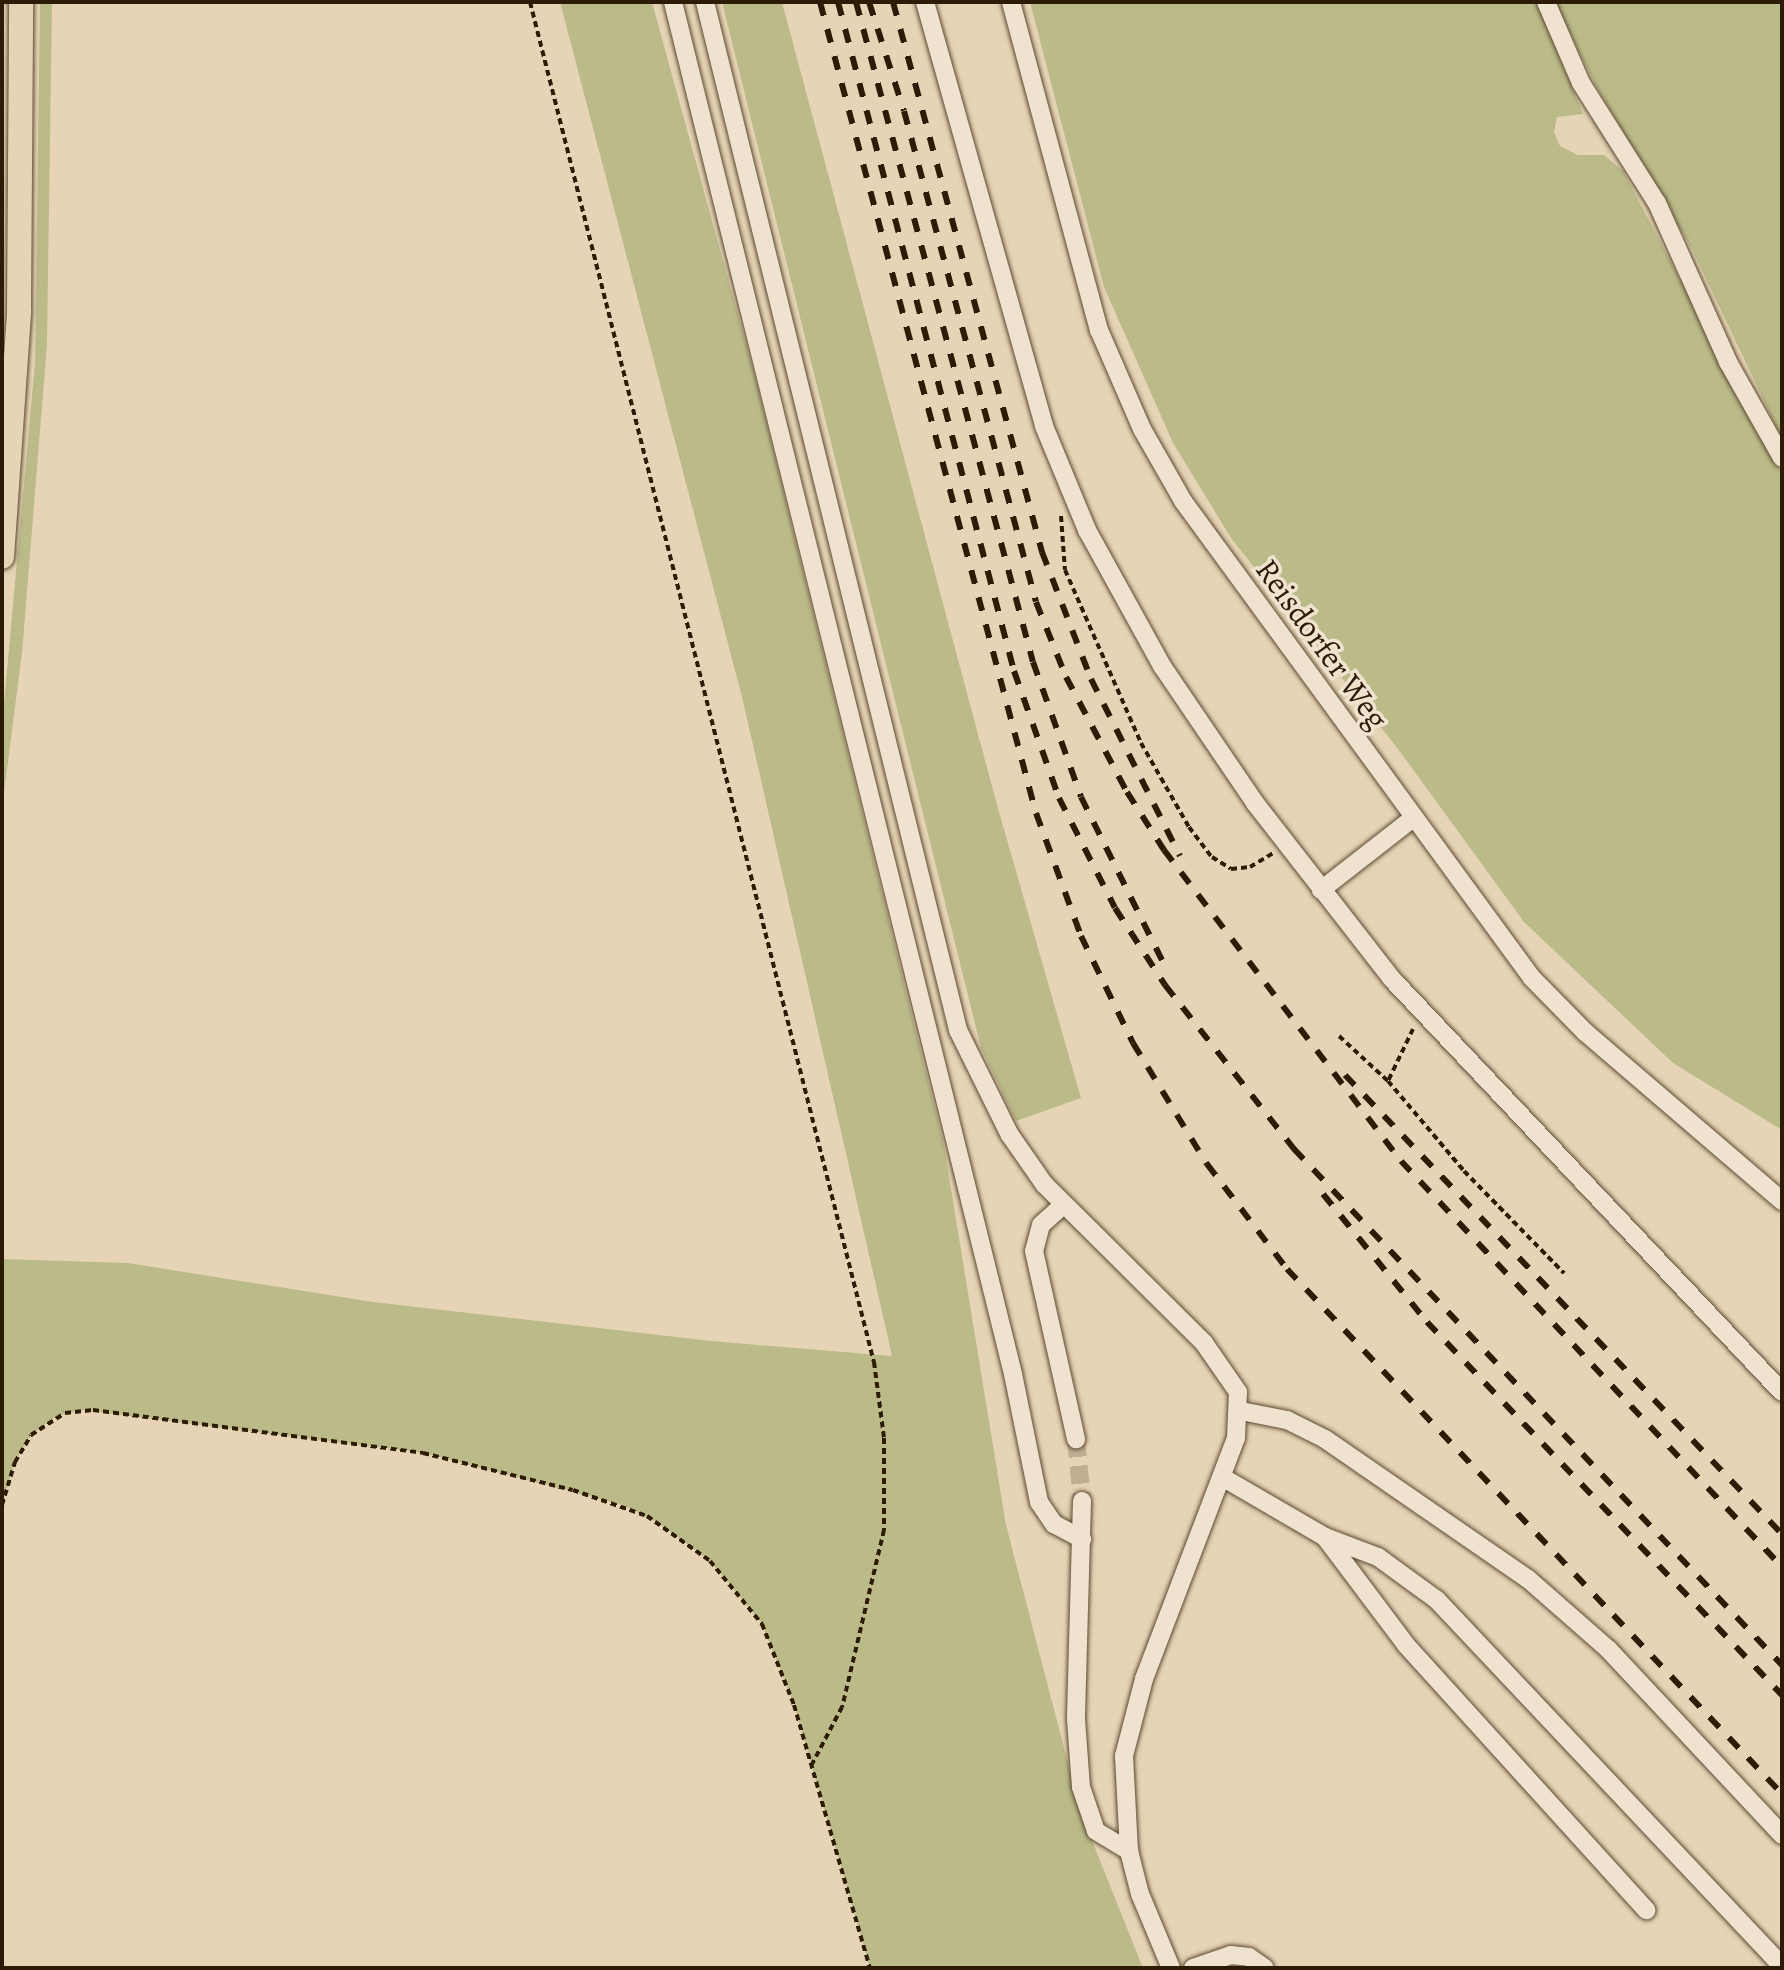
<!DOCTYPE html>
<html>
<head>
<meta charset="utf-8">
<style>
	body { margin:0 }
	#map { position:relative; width:1784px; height:1970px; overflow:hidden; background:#e7d4b6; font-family:Alegreya,serif }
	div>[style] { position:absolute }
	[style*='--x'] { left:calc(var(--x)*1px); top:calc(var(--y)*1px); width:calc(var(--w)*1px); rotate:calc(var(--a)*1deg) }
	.green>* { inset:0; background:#bbbb8a }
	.minor-tunnel>* { height:18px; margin-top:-9px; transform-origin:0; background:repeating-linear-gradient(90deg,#c2af93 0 18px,transparent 0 27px) }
	.path>* { height:4px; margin-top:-2px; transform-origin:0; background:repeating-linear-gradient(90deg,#2e1b05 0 6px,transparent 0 10px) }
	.roads { filter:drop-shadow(0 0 2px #5c4931) drop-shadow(0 0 2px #5c4931) }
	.minor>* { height:18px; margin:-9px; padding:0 9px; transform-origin:9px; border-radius:9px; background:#efe3d0 }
	.major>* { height:24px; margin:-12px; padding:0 12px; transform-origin:12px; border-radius:12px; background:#e7d4b6 }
	.rail>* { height:6px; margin-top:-3px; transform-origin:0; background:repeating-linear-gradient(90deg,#2e1b05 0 14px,transparent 0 28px) }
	span { translate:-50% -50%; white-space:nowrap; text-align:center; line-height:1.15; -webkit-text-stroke:7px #efe3d0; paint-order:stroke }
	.street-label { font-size:32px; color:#2e1b05 }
	.frame { position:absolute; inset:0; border:4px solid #2e1b05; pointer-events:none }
</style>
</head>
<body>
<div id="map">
	<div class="green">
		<i style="clip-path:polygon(40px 2px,52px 2px,47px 345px,22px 653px,2px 808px,2px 725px,35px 363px)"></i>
		<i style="clip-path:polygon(560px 2px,652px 2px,755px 377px,944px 1146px,1006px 1525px,1081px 1813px,1143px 1968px,870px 1968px,794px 1705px,762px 1624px,710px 1561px,658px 1523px,623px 1505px,423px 1453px,83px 1410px,57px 1416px,31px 1435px,15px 1462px,2px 1505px,2px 1259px,128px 1263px,373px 1302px,711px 1341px,892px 1356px,743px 701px)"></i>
		<i style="clip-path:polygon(722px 2px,782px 2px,997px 805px,1081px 1098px,1016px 1121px,981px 1048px)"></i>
		<i style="clip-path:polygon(1030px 2px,1537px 2px,1583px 114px,1557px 117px,1554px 132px,1560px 146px,1578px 155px,1604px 155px,1623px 171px,1782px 473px,1782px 1130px,1673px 1063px,1524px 922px,1398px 749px,1231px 538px,1173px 443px,1104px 287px)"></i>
		<i style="clip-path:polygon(1555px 2px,1782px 2px,1782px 439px,1692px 249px,1595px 84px)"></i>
	</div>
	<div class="minor-tunnel">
		<i style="--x:1076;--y:1439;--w:62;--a:84.5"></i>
	</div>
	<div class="path">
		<i style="--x:530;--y:2;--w:1403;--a:75.81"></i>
		<i style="--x:874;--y:1362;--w:77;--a:82.5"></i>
		<i style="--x:884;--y:1438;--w:92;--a:90"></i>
		<i style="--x:884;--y:1530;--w:182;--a:103.3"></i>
		<i style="--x:842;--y:1707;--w:67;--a:117.7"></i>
		<i style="--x:1061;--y:516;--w:54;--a:85.8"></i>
		<i style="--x:1065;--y:570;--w:189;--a:66.3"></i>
		<i style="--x:1141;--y:743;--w:97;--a:60.3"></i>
		<i style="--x:1189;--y:827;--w:38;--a:53"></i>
		<i style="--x:1212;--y:857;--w:22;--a:32"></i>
		<i style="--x:1231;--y:869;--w:19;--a:-6"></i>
		<i style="--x:1250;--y:867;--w:27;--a:-31"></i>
		<i style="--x:1413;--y:1029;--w:58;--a:115.7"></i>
		<i style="--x:1388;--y:1081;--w:118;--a:49.8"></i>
		<i style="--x:1464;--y:1171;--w:143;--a:45.6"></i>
		<i style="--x:1339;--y:1036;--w:67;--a:42.6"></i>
		<i style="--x:2;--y:1505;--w:45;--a:-73.2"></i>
		<i style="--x:15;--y:1462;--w:31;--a:-59"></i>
		<i style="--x:31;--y:1435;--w:40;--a:-32.9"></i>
		<i style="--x:65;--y:1413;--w:28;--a:-6"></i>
		<i style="--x:93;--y:1410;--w:333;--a:7.4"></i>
		<i style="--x:423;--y:1453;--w:154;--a:13.9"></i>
		<i style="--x:573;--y:1490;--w:78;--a:19.4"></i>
		<i style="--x:647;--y:1516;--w:77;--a:35.5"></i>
		<i style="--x:710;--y:1561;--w:82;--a:50.5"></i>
		<i style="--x:762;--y:1624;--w:87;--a:68.4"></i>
		<i style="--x:794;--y:1705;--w:274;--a:73.9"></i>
	</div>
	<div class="roads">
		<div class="minor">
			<i style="--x:673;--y:2;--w:1414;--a:76.08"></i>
			<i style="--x:1013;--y:1374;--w:131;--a:78.5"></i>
			<i style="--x:1039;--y:1502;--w:27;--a:56"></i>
			<i style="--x:1054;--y:1524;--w:32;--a:28"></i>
			<i style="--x:705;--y:2;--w:1059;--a:76.17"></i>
			<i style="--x:958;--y:1030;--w:117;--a:63.7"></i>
			<i style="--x:1010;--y:1135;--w:60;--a:55.2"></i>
			<i style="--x:1044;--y:1184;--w:226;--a:44.8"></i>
			<i style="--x:1204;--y:1343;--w:60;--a:55.2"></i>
			<i style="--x:1238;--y:1392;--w:46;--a:92.5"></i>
			<i style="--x:1236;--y:1438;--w:258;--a:110.9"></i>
			<i style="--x:1144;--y:1679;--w:80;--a:104.6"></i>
			<i style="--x:1124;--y:1756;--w:95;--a:87"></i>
			<i style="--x:1129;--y:1851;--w:44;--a:75.7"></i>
			<i style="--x:1140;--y:1894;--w:80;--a:67.3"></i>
			<i style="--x:925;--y:2;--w:440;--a:74.3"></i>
			<i style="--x:1044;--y:426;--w:113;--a:67.5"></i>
			<i style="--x:1087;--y:530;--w:155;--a:61.1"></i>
			<i style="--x:1162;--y:666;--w:166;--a:55.8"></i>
			<i style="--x:1255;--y:803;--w:222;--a:52.1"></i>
			<i style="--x:1391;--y:978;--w:569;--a:46.64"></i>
			<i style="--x:1011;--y:2;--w:340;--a:75"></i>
			<i style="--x:1099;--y:330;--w:108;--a:66.5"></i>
			<i style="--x:1142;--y:429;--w:83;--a:60.3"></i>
			<i style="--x:1183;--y:501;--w:591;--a:53.81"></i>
			<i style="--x:1532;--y:978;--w:76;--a:45.5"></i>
			<i style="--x:1585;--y:1032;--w:260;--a:40.6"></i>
			<i style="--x:1546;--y:2;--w:88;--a:66.6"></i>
			<i style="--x:1581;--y:83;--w:142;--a:57.7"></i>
			<i style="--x:1657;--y:203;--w:174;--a:65.9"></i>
			<i style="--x:1728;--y:362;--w:110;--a:60.6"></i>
			<i style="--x:1321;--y:890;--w:117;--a:-38"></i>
			<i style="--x:1062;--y:1206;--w:28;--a:138"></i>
			<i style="--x:1041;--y:1225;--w:27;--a:105"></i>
			<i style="--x:1034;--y:1251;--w:193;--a:77.4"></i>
			<i style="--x:1241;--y:1411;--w:47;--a:11.1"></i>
			<i style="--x:1287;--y:1420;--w:42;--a:26.6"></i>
			<i style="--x:1325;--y:1439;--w:247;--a:34.6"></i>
			<i style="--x:1528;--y:1579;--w:106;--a:41.2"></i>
			<i style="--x:1608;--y:1649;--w:255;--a:46.9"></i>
			<i style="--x:1222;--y:1477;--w:119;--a:30.2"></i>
			<i style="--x:1325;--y:1537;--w:135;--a:53.1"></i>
			<i style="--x:1406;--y:1645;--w:358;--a:47.8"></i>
			<i style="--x:1082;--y:1501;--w:218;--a:91.6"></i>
			<i style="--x:1076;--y:1719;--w:68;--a:85.8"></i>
			<i style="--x:1081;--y:1787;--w:46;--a:71.2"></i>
			<i style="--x:1096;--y:1831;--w:39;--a:31"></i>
			<i style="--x:1325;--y:1537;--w:57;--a:20.7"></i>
			<i style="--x:1378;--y:1557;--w:73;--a:36.1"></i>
			<i style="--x:1437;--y:1600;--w:503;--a:46.69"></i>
			<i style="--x:1193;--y:1968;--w:40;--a:-18.9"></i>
			<i style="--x:1231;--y:1955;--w:18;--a:6"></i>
			<i style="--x:1249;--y:1957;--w:19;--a:35"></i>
		</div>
		<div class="major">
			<i style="--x:2;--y:557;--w:247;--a:-86"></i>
			<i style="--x:19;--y:311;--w:309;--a:-89.6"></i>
		</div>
	</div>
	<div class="rail">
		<i style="--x:820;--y:2;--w:839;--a:75.09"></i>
		<i style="--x:1036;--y:813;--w:131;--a:69.9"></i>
		<i style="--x:1081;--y:936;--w:119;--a:64.1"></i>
		<i style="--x:1133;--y:1043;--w:142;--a:58.6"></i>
		<i style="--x:1207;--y:1164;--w:132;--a:52.7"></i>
		<i style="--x:1287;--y:1269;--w:722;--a:46.68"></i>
		<i style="--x:838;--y:2;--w:692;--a:75.26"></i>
		<i style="--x:1014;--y:671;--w:135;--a:70.5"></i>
		<i style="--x:1059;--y:798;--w:123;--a:63"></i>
		<i style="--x:1115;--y:908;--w:92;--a:57"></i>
		<i style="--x:1165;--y:985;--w:209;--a:51.8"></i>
		<i style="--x:1294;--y:1149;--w:710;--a:46.6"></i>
		<i style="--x:856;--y:2;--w:683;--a:74.99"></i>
		<i style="--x:1033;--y:662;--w:143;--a:70.4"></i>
		<i style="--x:1081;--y:797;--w:193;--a:63.6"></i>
		<i style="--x:869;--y:2;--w:114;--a:72.2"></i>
		<i style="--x:904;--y:111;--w:508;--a:74.95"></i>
		<i style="--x:1036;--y:602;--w:81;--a:68.2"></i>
		<i style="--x:1066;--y:677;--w:130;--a:62.1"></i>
		<i style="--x:1127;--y:792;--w:69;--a:57.5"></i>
		<i style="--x:1164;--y:850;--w:391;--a:52.7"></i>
		<i style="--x:1401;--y:1161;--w:557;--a:46.82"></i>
		<i style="--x:893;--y:2;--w:570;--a:74.84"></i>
		<i style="--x:1042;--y:552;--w:136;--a:68.9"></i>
		<i style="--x:1091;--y:679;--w:198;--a:63.3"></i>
		<i style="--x:1345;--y:1075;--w:634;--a:46.41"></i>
		<i style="--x:1323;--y:1194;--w:165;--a:50.9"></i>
		<i style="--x:1427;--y:1322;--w:515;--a:46.42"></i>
	</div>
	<div class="street-label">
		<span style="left:1322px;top:644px;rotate:54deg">Reisdorfer Weg</span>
	</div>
	<div class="frame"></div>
</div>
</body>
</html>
